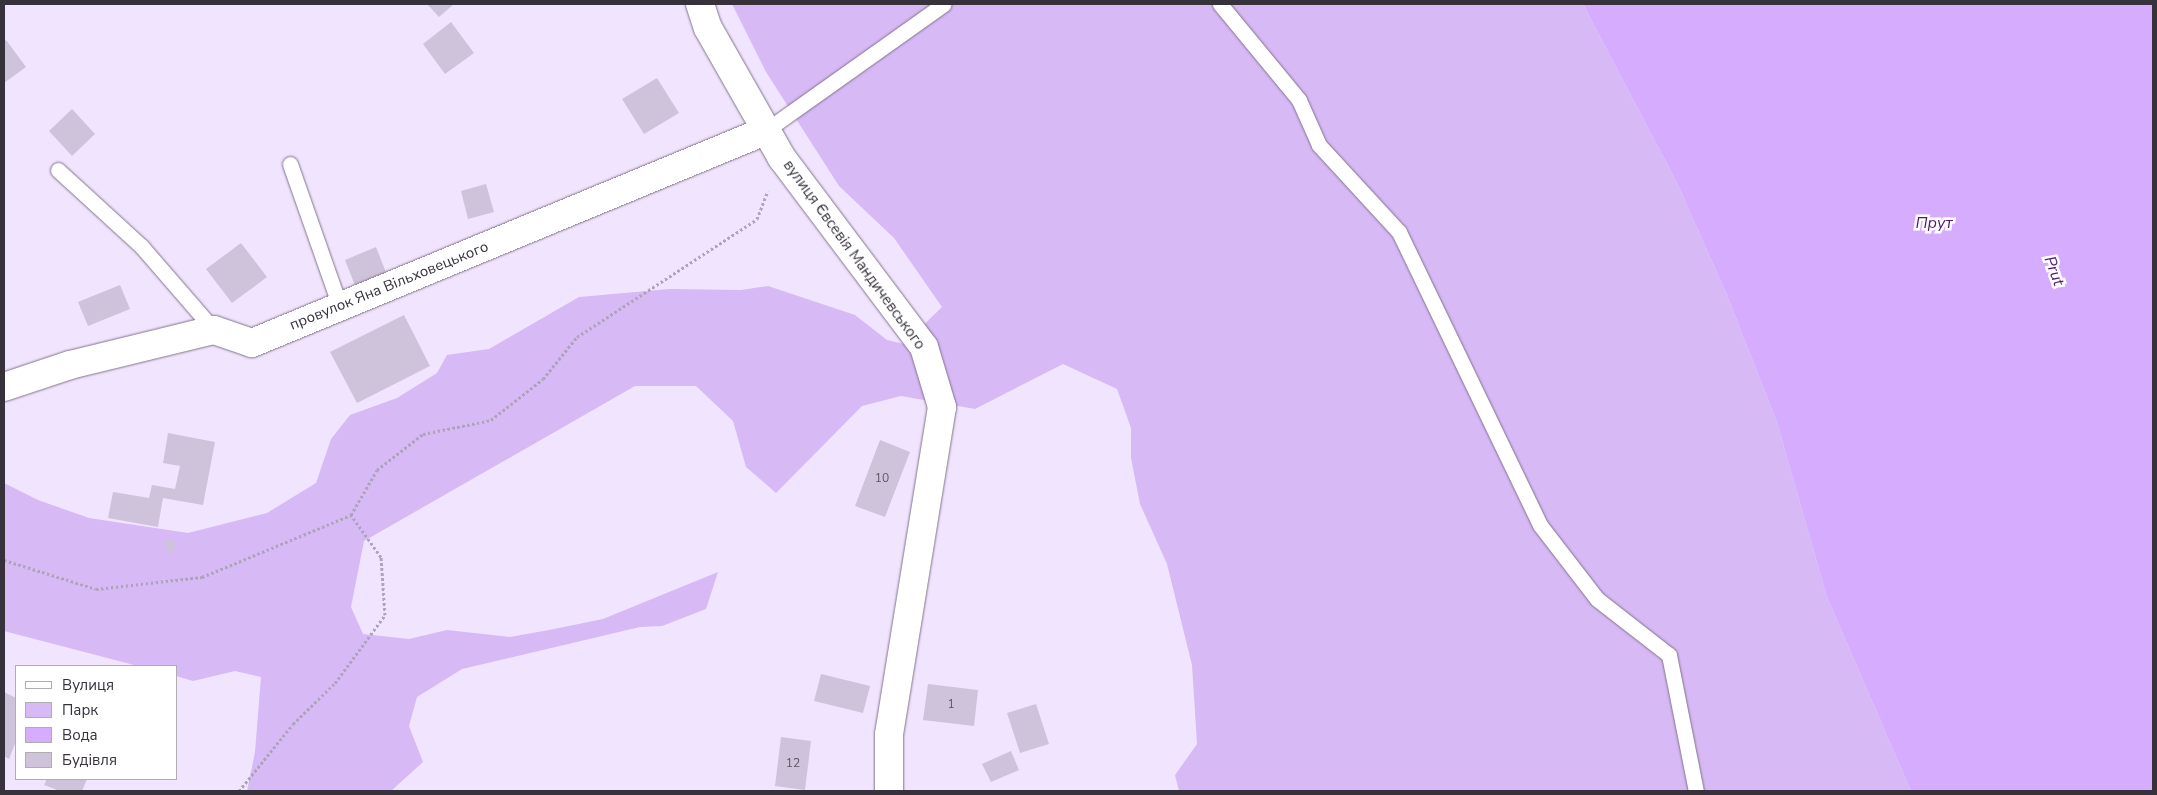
<!DOCTYPE html>
<html>
<head>
<meta charset="utf-8">
<style>
	body { margin:0 }
	#map { position:relative; width:2157px; height:795px; overflow:hidden; background:#f1e4fe; font-family:"Nunito Sans",sans-serif }
	div>[style] { position:absolute }
	[style*='--x'] { left:calc(var(--x)*1px); top:calc(var(--y)*1px); width:calc(var(--w)*1px); rotate:calc(var(--a)*1deg) }
	.green>* { inset:0; background:#d7b9f6 }
	.water>* { inset:0; background:#d6adfe }
	.building>* { inset:0; background:#cfc2db }
	.path>* { height:3px; margin-top:-1.5px; transform-origin:0; background:repeating-linear-gradient(90deg,#aea4b9 0 2.5px,transparent 0 5px) }
	.roads { filter:drop-shadow(0 0 1px #80758b) drop-shadow(0 0 1px #80758b) }
	.service>* { height:15px; margin:-7.5px; padding:0 7.5px; transform-origin:7.5px; border-radius:7.5px; background:#fff }
	.minor>* { height:28px; margin:-14px; padding:0 14px; transform-origin:14px; border-radius:14px; background:#fff }
	span { translate:-50% -50%; white-space:nowrap; text-align:center; line-height:1.15; -webkit-text-stroke:5px #fff; paint-order:stroke }
	.number-label { font-size:12px; color:#5c5563 }
	.number-label span { -webkit-text-stroke-width:0 }
	.street-label { font-size:15px; color:#36313b }
	.water-label { font-size:16px; color:#501976; font-style:italic }
	.frame { position:absolute; inset:0; border:5px solid #36313b; pointer-events:none }
	.legend { position:absolute; left:15px; top:665px; width:162px; height:115px; box-sizing:border-box; background:#fff; border:1px solid #afadb1; margin:0; padding:6px 9px; list-style:none; font-size:15px; color:#36313b }
	.legend li { display:flex; align-items:center; gap:10px; height:25px }
	.legend b { width:25px; border:1px solid #afadb1 }
</style>
</head>
<body>
<div id="map">
	<div class="green">
		<i style="clip-path:polygon(732px 4px,1583px 4px,1678px 185px,1727px 295px,1777px 422px,1827px 597px,1911px 791px,1179px 791px,1175px 775px,1197px 744px,1192px 665px,1167px 564px,1140px 504px,1131px 458px,1131px 428px,1117px 389px,1063px 364px,975px 409px,901px 396px,862px 406px,776px 493px,746px 467px,733px 421px,696px 386px,635px 386px,364px 541px,351px 607px,363px 634px,409px 639px,447px 630px,510px 637px,549px 630px,603px 619px,718px 572px,706px 609px,662px 626px,640px 627px,462px 669px,417px 697px,409px 726px,423px 762px,391px 791px,247px 791px,255px 752px,261px 677px,235px 671px,193px 681px,176px 676px,176px 666px,138px 666px,4px 631px,4px 483px,38px 500px,89px 518px,188px 533px,267px 513px,316px 483px,331px 439px,350px 415px,397px 398px,437px 373px,447px 355px,489px 349px,579px 297px,670px 289px,741px 290px,768px 286px,855px 315px,887px 340px,904px 344px,942px 307px,894px 238px,839px 186px,766px 72px)"></i>
	</div>
	<div class="water">
		<i style="clip-path:polygon(1583px 4px,2153px 4px,2153px 791px,1911px 791px,1827px 597px,1777px 422px,1727px 295px,1678px 185px)"></i>
	</div>
	<div class="building">
		<i style="clip-path:polygon(427px 4px,454px 4px,439px 17px)"></i>
		<i style="clip-path:polygon(451px 22px,474px 53px,445px 74px,423px 44px)"></i>
		<i style="clip-path:polygon(6px 40px,26px 67px,4px 83px,4px 42px)"></i>
		<i style="clip-path:polygon(657px 78px,679px 113px,644px 134px,622px 99px)"></i>
		<i style="clip-path:polygon(72px 109px,95px 134px,72px 156px,49px 131px)"></i>
		<i style="clip-path:polygon(486px 184px,494px 212px,468px 219px,461px 191px)"></i>
		<i style="clip-path:polygon(241px 243px,267px 277px,232px 303px,206px 269px)"></i>
		<i style="clip-path:polygon(376px 247px,387px 275px,356px 288px,345px 260px)"></i>
		<i style="clip-path:polygon(120px 285px,130px 309px,88px 326px,78px 302px)"></i>
		<i style="clip-path:polygon(404px 315px,430px 366px,357px 403px,330px 352px)"></i>
		<i style="clip-path:polygon(168px 433px,215px 442px,203px 505px,163px 498px,158px 527px,108px 518px,113px 492px,149px 498px,152px 485px,175px 489px,180px 466px,163px 463px)"></i>
		<i style="clip-path:polygon(880px 440px,910px 452px,885px 517px,855px 506px)"></i>
		<i style="clip-path:polygon(172px 538px,176px 549px,168px 553px,164px 542px)"></i>
		<i style="clip-path:polygon(821px 674px,870px 686px,863px 713px,814px 701px)"></i>
		<i style="clip-path:polygon(928px 684px,978px 690px,974px 726px,923px 720px)"></i>
		<i style="clip-path:polygon(4px 692px,16px 698px,16px 741px,9px 759px,4px 756px)"></i>
		<i style="clip-path:polygon(1036px 704px,1049px 744px,1020px 753px,1007px 713px)"></i>
		<i style="clip-path:polygon(781px 737px,811px 741px,805px 790px,775px 786px)"></i>
		<i style="clip-path:polygon(1011px 751px,1019px 770px,991px 782px,982px 764px)"></i>
		<i style="clip-path:polygon(47px 779px,87px 779px,82px 791px,60px 791px,44px 785px)"></i>
	</div>
	<div class="path">
		<i style="--x:4;--y:560;--w:96;--a:17.5"></i>
		<i style="--x:96;--y:589;--w:107;--a:-6.5"></i>
		<i style="--x:202;--y:577;--w:161;--a:-22.6"></i>
		<i style="--x:239;--y:791;--w:86;--a:-51.1"></i>
		<i style="--x:293;--y:724;--w:59;--a:-44.3"></i>
		<i style="--x:335;--y:683;--w:84;--a:-53.7"></i>
		<i style="--x:385;--y:615;--w:58;--a:-93.9"></i>
		<i style="--x:381;--y:557;--w:52;--a:-125.5"></i>
		<i style="--x:351;--y:515;--w:52;--a:-60"></i>
		<i style="--x:377;--y:470;--w:58;--a:-38"></i>
		<i style="--x:423;--y:434;--w:69;--a:-11.6"></i>
		<i style="--x:491;--y:420;--w:66;--a:-38.3"></i>
		<i style="--x:543;--y:379;--w:54;--a:-51"></i>
		<i style="--x:577;--y:337;--w:215;--a:-33.2"></i>
		<i style="--x:757;--y:219;--w:30;--a:-69"></i>
	</div>
	<div class="roads">
		<div class="service">
			<i style="--x:1220;--y:4;--w:124;--a:50.5"></i>
			<i style="--x:1299;--y:100;--w:49;--a:66"></i>
			<i style="--x:1319;--y:145;--w:118;--a:47.4"></i>
			<i style="--x:1399;--y:232;--w:325;--a:64.3"></i>
			<i style="--x:1540;--y:525;--w:93;--a:52.4"></i>
			<i style="--x:1597;--y:599;--w:91;--a:37.9"></i>
			<i style="--x:1669;--y:655;--w:139;--a:78.8"></i>
			<i style="--x:765;--y:131;--w:219;--a:-35.4"></i>
			<i style="--x:290;--y:164;--w:151;--a:70.7"></i>
			<i style="--x:58;--y:170;--w:114;--a:42.5"></i>
			<i style="--x:142;--y:247;--w:110;--a:49.1"></i>
		</div>
		<div class="minor">
			<i style="--x:700;--y:4;--w:25;--a:72"></i>
			<i style="--x:708;--y:28;--w:150;--a:60.4"></i>
			<i style="--x:782;--y:158;--w:236;--a:53.1"></i>
			<i style="--x:924;--y:347;--w:63;--a:73.3"></i>
			<i style="--x:942;--y:407;--w:332;--a:99.2"></i>
			<i style="--x:889;--y:735;--w:56;--a:90"></i>
			<i style="--x:4;--y:387;--w:70;--a:-18.4"></i>
			<i style="--x:70;--y:365;--w:148;--a:-13.7"></i>
			<i style="--x:214;--y:330;--w:40;--a:18.9"></i>
			<i style="--x:252;--y:343;--w:555;--a:-22.45"></i>
		</div>
	</div>
	<div class="number-label">
		<span style="left:882px;top:479px">10</span>
		<span style="left:951px;top:705px">1</span>
		<span style="left:793px;top:764px">12</span>
	</div>
	<div class="street-label">
		<span style="left:854px;top:255px;rotate:54deg">вулиця Євсевія Мандичевського</span>
		<span style="left:389px;top:286px;rotate:-22deg">провулок Яна Вільховецького</span>
	</div>
	<div class="water-label">
		<span style="left:1934px;top:223px">Прут</span>
		<span style="left:2054px;top:271px;rotate:70deg">Prut</span>
	</div>
	<div class="frame"></div>
	<ul class="legend">
	<li><b style="height:6px;background:#fff"></b>Вулиця</li>
	<li><b style="height:14px;background:#d7b9f6"></b>Парк</li>
	<li><b style="height:14px;background:#d6adfe"></b>Вода</li>
	<li><b style="height:14px;background:#cfc2db"></b>Будівля</li>
	</ul>
</div>
</body>
</html>
